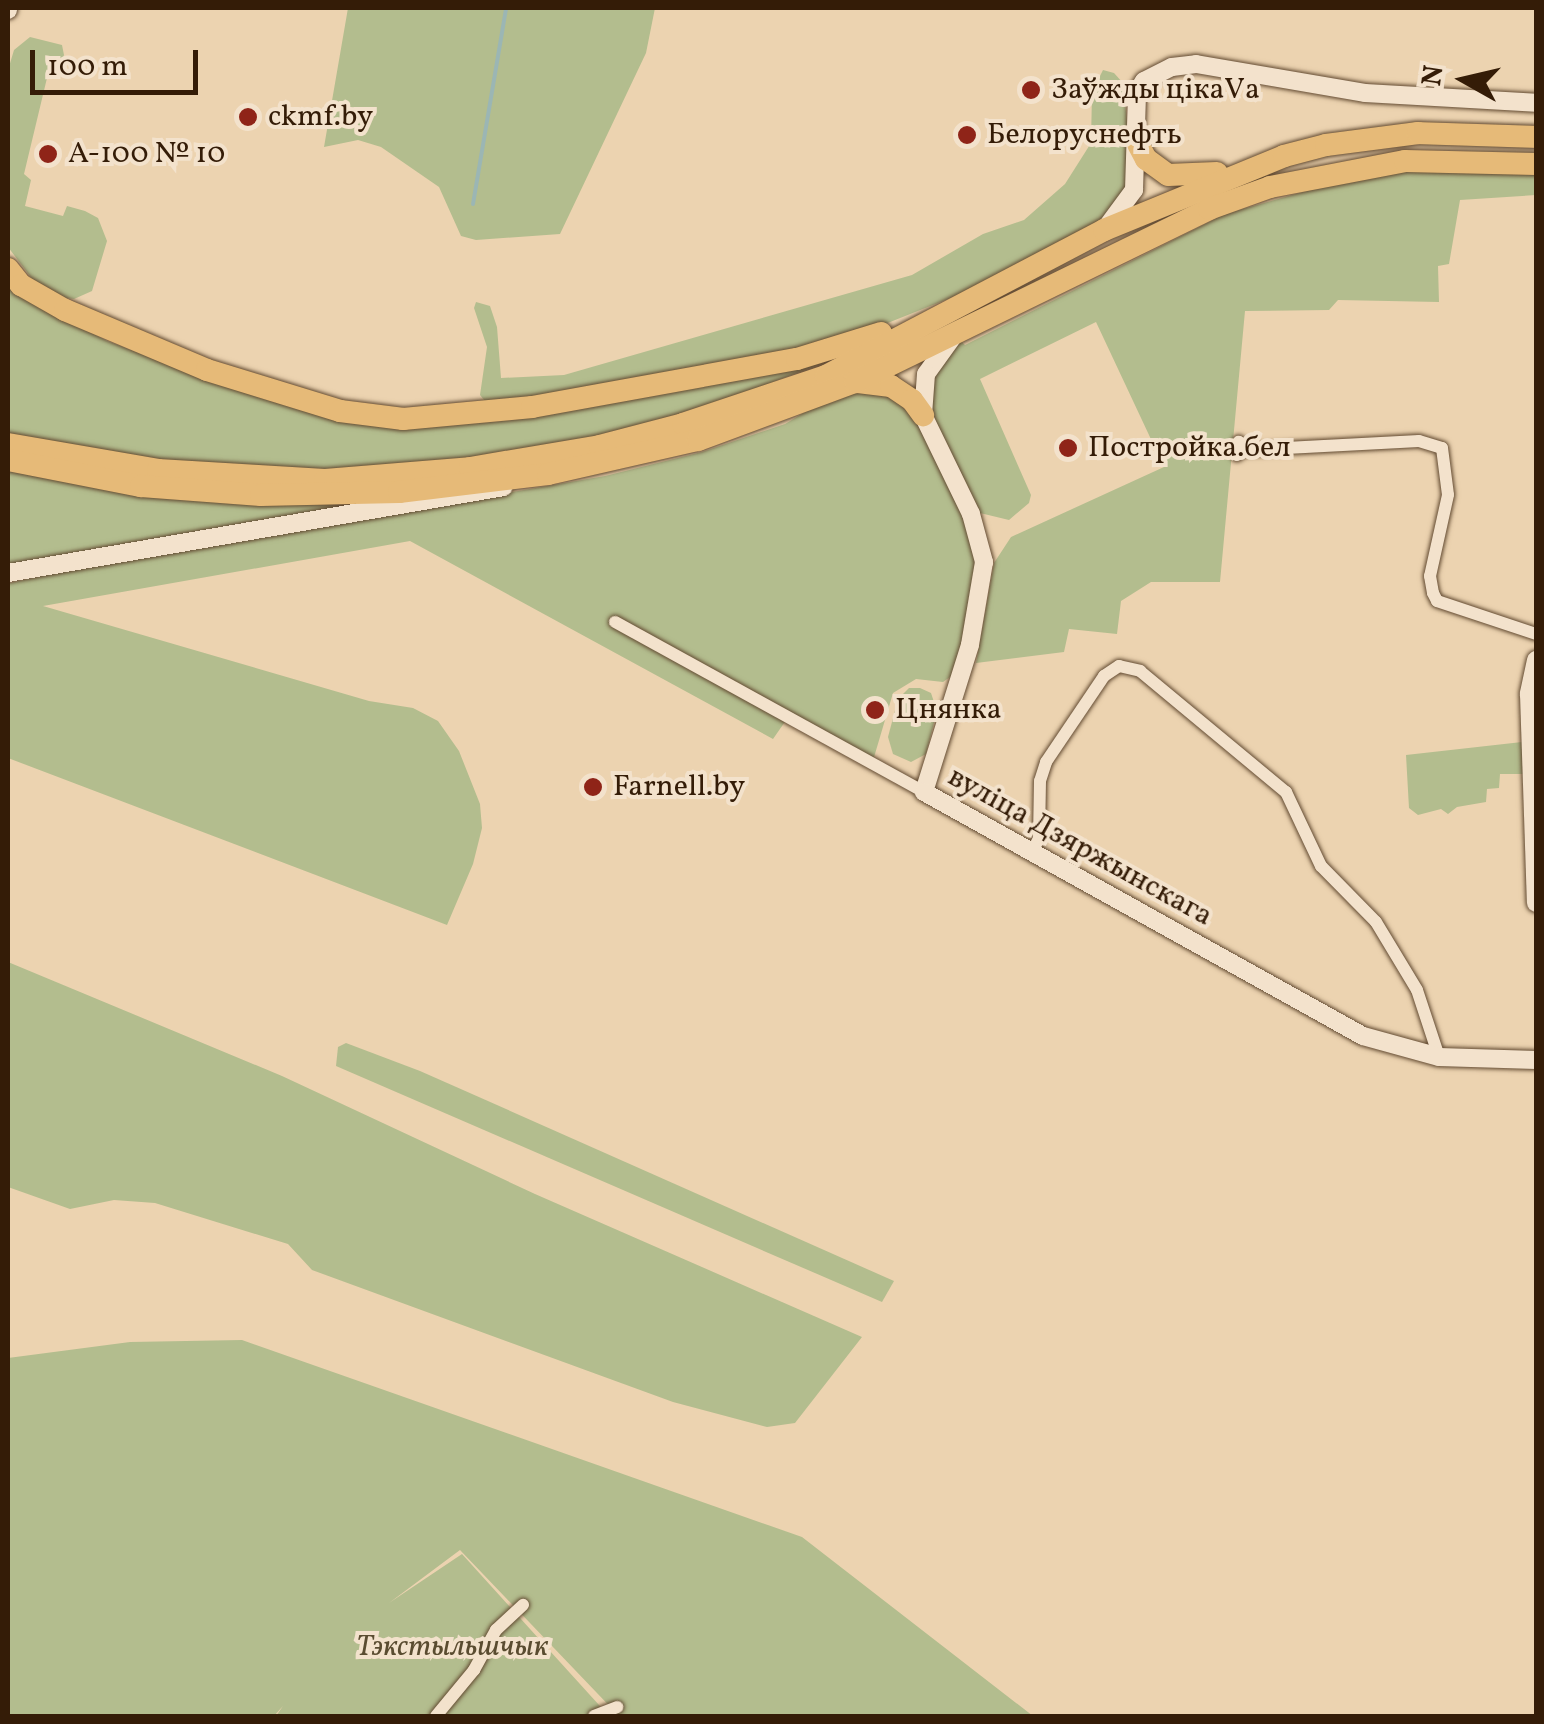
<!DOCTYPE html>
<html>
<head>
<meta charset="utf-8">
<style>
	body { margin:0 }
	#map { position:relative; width:1544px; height:1724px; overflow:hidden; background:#ecd3b0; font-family:Vollkorn,serif }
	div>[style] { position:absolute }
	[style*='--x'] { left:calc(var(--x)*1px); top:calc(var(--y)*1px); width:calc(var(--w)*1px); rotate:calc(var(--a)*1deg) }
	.green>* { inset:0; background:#b3bd8e }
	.stream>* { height:4px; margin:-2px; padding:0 2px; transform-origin:2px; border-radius:2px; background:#9bb6b4 }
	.roads { filter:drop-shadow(0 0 2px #624a31) drop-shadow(0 0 2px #624a31) }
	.street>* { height:12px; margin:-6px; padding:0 6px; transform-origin:6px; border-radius:6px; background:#f3e2cc }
	.secondary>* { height:18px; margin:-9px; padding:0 9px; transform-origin:9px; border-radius:9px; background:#f3e2cc }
	.highway>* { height:22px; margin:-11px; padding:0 11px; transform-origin:11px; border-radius:11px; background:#e6ba78 }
	.dots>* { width:28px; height:28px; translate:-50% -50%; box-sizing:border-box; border:5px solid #f3e2cc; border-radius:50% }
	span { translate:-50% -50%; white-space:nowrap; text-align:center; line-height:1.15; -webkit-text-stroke:8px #f3e2cc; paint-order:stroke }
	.poi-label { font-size:30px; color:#341c07 }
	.left { translate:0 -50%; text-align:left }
	.street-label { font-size:30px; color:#341c07 }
	.park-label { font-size:30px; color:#5a4c30; font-style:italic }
	.frame { position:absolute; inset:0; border:10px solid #341c07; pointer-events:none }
	.north { position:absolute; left:1414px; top:30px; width:100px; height:100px; -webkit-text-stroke:8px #f3e2cc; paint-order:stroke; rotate:278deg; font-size:28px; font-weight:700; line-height:40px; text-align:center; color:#341c07 }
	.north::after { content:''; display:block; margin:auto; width:35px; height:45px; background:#341c07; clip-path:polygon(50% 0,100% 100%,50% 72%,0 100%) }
	.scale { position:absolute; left:30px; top:50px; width:168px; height:45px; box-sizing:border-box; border:5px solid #341c07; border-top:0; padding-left:12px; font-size:30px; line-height:35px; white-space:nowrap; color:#341c07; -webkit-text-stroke:8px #f3e2cc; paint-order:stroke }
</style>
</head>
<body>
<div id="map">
	<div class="green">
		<i style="clip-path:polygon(348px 8px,655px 8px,646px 53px,560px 234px,476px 240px,461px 236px,439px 187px,381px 147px,358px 140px,324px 147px)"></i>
		<i style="clip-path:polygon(30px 37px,62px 45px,64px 55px,58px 71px,47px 78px,24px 174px,31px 180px,25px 206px,63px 216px,67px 206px,85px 211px,98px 218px,107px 241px,92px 291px,74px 299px,50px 296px,39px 288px,8px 247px,8px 70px,14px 50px)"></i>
		<i style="clip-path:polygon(1103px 70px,1114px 73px,1123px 83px,1132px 168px,1117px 211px,973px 289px,855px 336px,544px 401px,485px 401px,480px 395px,487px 347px,474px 308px,476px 302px,490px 306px,497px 327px,501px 378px,564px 375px,912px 275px,983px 234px,1024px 220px,1065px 184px,1091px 143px,1092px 92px)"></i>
		<i style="clip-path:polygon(1429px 167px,1536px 175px,1536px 195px,1460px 200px,1449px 264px,1438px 266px,1439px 302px,1338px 300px,1329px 310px,1245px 311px,1220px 582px,1151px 582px,1121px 601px,1117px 634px,1069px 629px,1064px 652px,976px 663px,994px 563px,1011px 537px,1164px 467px,1096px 322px,980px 379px,1031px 495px,1029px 503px,1009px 520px,980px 513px,926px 423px,973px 544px,976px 567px,957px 672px,943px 682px,916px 679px,893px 693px,872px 764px,789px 716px,773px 739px,410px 541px,43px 606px,369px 701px,413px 708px,438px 721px,459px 751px,480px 804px,482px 828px,473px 864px,447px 925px,8px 758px,10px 583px,102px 563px,605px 476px,702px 452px,785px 424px,855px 382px,921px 396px,954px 335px,965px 345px,1225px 214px,1360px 176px)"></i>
		<i style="clip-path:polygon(8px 279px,30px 300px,107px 341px,236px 389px,346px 423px,413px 429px,513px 420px,823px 363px,716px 404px,611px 437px,375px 471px,190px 465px,8px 435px)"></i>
		<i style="clip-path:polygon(8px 471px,122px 492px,397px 501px,8px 566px)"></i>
		<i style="clip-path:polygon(920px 688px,931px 693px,937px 711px,926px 754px,911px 762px,893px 754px,888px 737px,898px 699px,909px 688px)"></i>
		<i style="clip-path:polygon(1522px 742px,1527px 746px,1528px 774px,1500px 774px,1499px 788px,1487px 789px,1486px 802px,1457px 807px,1448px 814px,1441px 809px,1418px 815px,1409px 808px,1406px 755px)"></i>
		<i style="clip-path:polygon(8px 962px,282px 1076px,535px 1194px,862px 1337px,795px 1423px,767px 1427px,673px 1402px,312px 1270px,288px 1244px,155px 1203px,114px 1200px,70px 1209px,8px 1187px)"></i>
		<i style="clip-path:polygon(346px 1043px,420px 1071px,894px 1281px,882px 1302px,336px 1066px,338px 1047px)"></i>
		<i style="clip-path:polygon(242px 1340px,802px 1537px,1033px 1716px,619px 1716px,460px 1550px,389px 1603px,462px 1554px,609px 1716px,276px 1716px,283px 1706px,274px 1716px,8px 1716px,8px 1358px,130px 1342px)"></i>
	</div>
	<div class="stream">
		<i style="--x:473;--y:204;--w:199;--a:-80.4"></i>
	</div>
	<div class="roads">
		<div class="street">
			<i style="--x:1250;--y:450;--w:14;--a:-144"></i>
			<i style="--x:1239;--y:442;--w:9;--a:131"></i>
			<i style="--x:1233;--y:449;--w:7;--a:56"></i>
			<i style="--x:1237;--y:455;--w:9;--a:-36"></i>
			<i style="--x:1244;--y:450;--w:6;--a:0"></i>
			<i style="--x:1250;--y:450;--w:36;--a:-3"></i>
			<i style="--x:1286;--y:448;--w:133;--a:-3"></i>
			<i style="--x:1419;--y:441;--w:24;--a:17"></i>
			<i style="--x:1442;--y:448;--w:47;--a:82.7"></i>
			<i style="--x:1448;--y:495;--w:83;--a:102.5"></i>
			<i style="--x:1430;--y:576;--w:17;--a:80"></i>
			<i style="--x:1433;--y:593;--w:9;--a:63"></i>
			<i style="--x:1437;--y:601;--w:104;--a:18.4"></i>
			<i style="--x:615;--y:622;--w:353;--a:28.8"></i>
			<i style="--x:1032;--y:852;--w:16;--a:-63"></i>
			<i style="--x:1039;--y:838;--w:57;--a:-89"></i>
			<i style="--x:1040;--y:781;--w:20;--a:-72"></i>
			<i style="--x:1046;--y:762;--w:104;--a:-56"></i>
			<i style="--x:1104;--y:676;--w:18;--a:-34"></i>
			<i style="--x:1119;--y:666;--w:22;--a:13"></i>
			<i style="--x:1140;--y:671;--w:190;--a:39.7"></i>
			<i style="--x:1286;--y:792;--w:82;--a:64.7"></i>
			<i style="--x:1321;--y:866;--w:78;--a:45.5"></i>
			<i style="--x:1376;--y:922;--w:79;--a:58.9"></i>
			<i style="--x:1417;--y:990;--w:71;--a:71.8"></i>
			<i style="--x:436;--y:1716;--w:60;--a:-50.4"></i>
			<i style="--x:474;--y:1670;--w:46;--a:-61.2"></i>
			<i style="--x:496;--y:1630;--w:37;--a:-43"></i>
			<i style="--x:594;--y:1716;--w:25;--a:-21"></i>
		</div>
		<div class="secondary">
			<i style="--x:8;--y:10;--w:2;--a:-90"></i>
			<i style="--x:1105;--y:229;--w:49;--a:-53.4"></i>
			<i style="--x:1134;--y:190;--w:98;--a:-88.2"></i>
			<i style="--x:1137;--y:92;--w:13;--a:-58"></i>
			<i style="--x:1144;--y:81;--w:31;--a:-27"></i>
			<i style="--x:1172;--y:67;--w:24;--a:-7"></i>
			<i style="--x:1196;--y:64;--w:171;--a:9.7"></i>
			<i style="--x:1365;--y:93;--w:171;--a:3.3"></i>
			<i style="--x:952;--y:338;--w:44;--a:125.8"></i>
			<i style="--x:926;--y:374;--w:41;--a:94.2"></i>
			<i style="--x:923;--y:415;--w:110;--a:64.1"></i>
			<i style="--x:971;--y:514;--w:50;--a:74.8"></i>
			<i style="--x:984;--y:562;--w:84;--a:99.6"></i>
			<i style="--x:970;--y:645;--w:154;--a:107.4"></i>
			<i style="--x:924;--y:792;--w:502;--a:29.07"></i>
			<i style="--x:1363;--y:1036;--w:79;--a:15.4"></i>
			<i style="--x:1439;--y:1057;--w:97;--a:1.8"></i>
			<i style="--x:8;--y:573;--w:503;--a:-9.84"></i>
			<i style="--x:1536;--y:660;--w:35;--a:102"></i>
			<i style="--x:1529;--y:694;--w:209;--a:88.1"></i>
		</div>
		<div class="highway">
			<i style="--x:1138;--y:144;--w:17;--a:62"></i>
			<i style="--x:1146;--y:159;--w:27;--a:36"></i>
			<i style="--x:1168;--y:175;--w:49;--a:-2.3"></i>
			<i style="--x:8;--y:269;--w:21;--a:51"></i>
			<i style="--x:21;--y:285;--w:51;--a:29.6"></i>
			<i style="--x:65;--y:310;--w:154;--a:22.9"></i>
			<i style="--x:207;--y:370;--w:139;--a:17.1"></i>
			<i style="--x:340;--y:411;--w:64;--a:7.2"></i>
			<i style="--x:403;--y:419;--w:130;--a:-5.3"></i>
			<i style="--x:532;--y:407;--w:269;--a:-10.3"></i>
			<i style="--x:797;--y:359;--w:88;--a:-17.2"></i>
			<i style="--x:858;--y:382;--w:33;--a:7"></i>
			<i style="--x:891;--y:386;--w:25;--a:34"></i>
			<i style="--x:912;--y:400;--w:19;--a:54"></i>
			<i style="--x:8;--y:444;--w:152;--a:9.8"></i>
			<i style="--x:158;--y:470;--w:167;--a:3.4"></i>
			<i style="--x:325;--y:480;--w:145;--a:-4.7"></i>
			<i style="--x:470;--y:468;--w:132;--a:-9.6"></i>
			<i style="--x:600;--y:446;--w:86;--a:-14.8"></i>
			<i style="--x:683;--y:424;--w:151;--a:-18.6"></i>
			<i style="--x:826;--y:376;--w:314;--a:-27.7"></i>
			<i style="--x:1104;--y:230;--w:195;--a:-22.3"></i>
			<i style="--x:1284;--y:156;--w:43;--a:-14.7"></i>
			<i style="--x:1326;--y:145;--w:93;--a:-7.4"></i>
			<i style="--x:1418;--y:133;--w:118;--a:1.9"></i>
			<i style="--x:8;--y:460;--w:136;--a:11.1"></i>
			<i style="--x:141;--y:486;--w:120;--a:4.3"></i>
			<i style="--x:261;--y:495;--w:138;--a:-1.2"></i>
			<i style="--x:399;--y:492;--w:150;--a:-6.9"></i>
			<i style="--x:548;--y:474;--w:154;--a:-12.8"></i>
			<i style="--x:698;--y:440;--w:167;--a:-20.3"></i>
			<i style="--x:855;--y:382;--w:394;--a:-26"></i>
			<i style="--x:1209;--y:209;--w:65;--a:-19.8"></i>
			<i style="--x:1270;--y:187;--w:137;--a:-10.9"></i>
			<i style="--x:1405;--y:161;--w:131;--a:1.3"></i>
		</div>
	</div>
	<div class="dots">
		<i style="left:1031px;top:90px;background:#8f2418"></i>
		<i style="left:248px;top:117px;background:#8f2418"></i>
		<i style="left:967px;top:135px;background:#8f2418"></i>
		<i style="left:48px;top:154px;background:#8f2418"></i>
		<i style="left:1068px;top:448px;background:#8f2418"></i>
		<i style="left:875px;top:710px;background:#8f2418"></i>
		<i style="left:593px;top:787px;background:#8f2418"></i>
	</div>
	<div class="poi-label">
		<span class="left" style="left:1051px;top:90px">Заўжды цікаVа</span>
		<span class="left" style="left:268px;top:117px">ckmf.by</span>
		<span class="left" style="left:987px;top:135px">Белоруснефть</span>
		<span class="left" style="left:68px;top:154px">А-100 № 10</span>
		<span class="left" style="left:1088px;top:448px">Постройка.бел</span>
		<span class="left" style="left:895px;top:710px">Цнянка</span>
		<span class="left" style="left:613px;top:787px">Farnell.by</span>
	</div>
	<div class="street-label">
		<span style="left:1080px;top:847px;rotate:29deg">вуліца Дзяржынскага</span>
	</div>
	<div class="park-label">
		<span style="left:452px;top:1647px">Тэкстыльшчык</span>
	</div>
	<div class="frame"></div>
	<div class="north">N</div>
	<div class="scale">100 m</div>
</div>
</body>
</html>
